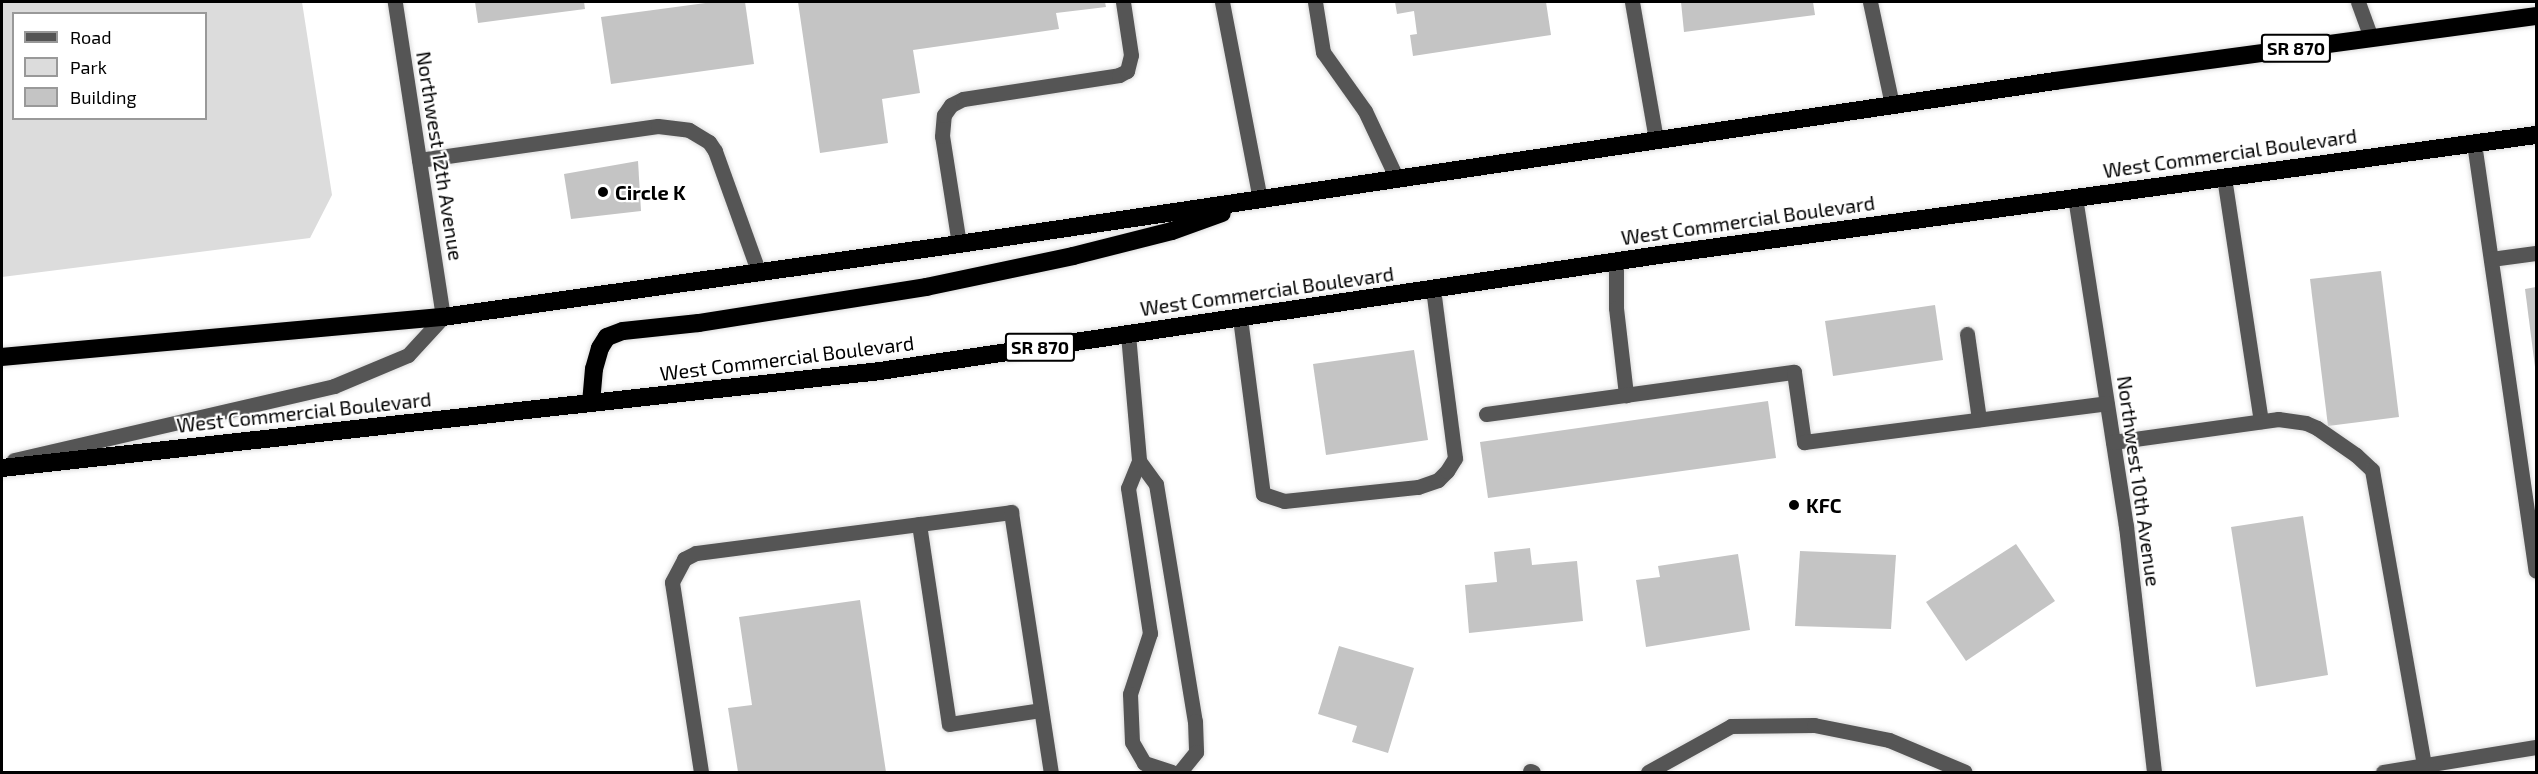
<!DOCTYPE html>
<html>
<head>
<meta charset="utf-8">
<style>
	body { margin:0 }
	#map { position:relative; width:2538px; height:774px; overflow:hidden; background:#fff; font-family:"Exo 2",sans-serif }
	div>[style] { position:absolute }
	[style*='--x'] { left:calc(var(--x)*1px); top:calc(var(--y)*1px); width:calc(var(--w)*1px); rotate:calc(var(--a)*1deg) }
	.green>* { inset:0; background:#dcdcdc }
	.building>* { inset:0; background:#c4c4c4 }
	.roads { filter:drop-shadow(0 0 2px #dbdbdb) drop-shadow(0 0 2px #dbdbdb) }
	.minor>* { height:15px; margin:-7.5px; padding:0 7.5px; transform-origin:7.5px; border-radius:7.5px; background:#555 }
	.highway>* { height:18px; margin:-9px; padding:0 9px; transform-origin:9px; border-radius:9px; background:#000 }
	.dots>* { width:16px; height:16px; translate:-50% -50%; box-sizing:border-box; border:3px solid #fff; border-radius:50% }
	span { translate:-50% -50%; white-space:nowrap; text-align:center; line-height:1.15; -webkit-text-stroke:4.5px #fff; paint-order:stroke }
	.shield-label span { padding:2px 4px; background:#fff; border:2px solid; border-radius:4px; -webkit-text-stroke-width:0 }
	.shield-label { font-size:18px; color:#000; font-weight:700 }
	.street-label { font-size:20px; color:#000 }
	.poi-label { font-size:20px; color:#000; font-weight:700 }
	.left { translate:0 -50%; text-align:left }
	.frame { position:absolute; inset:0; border:3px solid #000; pointer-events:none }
	.legend { position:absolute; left:12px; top:12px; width:195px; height:108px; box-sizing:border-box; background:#fff; border:2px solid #999; margin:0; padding:8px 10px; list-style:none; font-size:18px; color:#000 }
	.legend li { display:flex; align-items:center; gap:12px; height:30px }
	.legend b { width:30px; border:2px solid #999 }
</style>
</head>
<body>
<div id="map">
	<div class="green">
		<i style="clip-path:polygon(evenodd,2px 2px,302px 2px,332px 195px,310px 238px,2px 277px,2px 2px,14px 14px,206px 14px,206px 118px,14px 118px,14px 14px)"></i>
	</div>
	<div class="building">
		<i style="clip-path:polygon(475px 2px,584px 2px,585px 9px,478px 23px)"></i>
		<i style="clip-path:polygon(713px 2px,745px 2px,754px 64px,611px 84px,601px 17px)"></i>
		<i style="clip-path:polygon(798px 2px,1105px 2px,1106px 7px,1056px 13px,1059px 29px,913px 50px,920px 93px,882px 99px,888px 143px,820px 153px)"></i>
		<i style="clip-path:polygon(1395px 2px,1546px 2px,1551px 35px,1413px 56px,1410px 35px,1417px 34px,1414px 11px,1397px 14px)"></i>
		<i style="clip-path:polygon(1681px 2px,1813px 2px,1815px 15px,1684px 32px)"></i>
		<i style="clip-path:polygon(638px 161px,641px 211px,571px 219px,564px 174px)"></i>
		<i style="clip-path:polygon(2381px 271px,2399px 417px,2328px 426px,2310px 279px)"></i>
		<i style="clip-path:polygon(2536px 287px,2536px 367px,2535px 367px,2525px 289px)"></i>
		<i style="clip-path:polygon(1935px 305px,1943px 360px,1833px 376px,1825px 321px)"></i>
		<i style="clip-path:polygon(1414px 350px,1428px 440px,1326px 455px,1313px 364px)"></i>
		<i style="clip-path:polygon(1768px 401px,1776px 458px,1488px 498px,1480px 442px)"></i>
		<i style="clip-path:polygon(2303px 516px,2328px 675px,2256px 687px,2231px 527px)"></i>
		<i style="clip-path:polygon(2016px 544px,2055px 601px,1966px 661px,1926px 602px)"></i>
		<i style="clip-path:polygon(1530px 548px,1532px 565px,1577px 561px,1583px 621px,1469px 633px,1465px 585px,1497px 582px,1494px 552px)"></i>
		<i style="clip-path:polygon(1800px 551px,1896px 555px,1891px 629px,1795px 626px)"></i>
		<i style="clip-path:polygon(1738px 554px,1750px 630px,1646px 647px,1636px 580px,1660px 577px,1658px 566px)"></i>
		<i style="clip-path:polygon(860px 600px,886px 772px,738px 772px,728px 708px,752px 705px,739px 617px)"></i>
		<i style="clip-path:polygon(1339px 646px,1414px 668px,1388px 753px,1352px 742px,1357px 726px,1318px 714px)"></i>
	</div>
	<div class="roads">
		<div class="minor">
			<i style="--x:1222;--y:2;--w:201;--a:79.1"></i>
			<i style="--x:1315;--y:2;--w:51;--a:80.9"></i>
			<i style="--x:1323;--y:52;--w:72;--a:54.6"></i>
			<i style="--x:1365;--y:111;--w:75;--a:64.8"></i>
			<i style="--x:1632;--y:2;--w:140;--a:80.1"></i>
			<i style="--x:1870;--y:2;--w:105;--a:77.9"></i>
			<i style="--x:2358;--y:2;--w:38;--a:70"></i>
			<i style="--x:2474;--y:143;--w:432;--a:81.8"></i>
			<i style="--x:419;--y:160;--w:241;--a:-8.1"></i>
			<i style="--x:658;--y:126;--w:31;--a:7"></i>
			<i style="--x:689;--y:130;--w:23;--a:31"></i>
			<i style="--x:709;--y:142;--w:11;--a:56"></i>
			<i style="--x:715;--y:151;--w:130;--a:70.2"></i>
			<i style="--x:2224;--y:177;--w:247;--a:81.4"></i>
			<i style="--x:2075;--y:197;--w:333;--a:81.2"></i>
			<i style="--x:2126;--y:526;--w:248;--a:83.5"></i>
			<i style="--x:959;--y:244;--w:109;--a:-98.9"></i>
			<i style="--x:942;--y:136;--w:21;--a:-85"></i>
			<i style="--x:944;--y:115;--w:12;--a:-55"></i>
			<i style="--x:951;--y:105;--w:13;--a:-27"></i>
			<i style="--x:963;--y:99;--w:158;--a:-8.7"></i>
			<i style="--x:1119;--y:75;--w:9;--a:-27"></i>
			<i style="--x:1127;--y:71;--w:16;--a:-76"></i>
			<i style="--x:1131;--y:55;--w:54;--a:-98.6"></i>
			<i style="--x:2491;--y:259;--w:45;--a:-7.6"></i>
			<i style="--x:1616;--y:262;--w:46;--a:90"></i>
			<i style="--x:1616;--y:308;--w:88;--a:83.4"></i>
			<i style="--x:1240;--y:318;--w:177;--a:82.6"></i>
			<i style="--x:1263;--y:494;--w:22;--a:18"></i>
			<i style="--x:1284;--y:501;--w:135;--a:-6"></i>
			<i style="--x:1418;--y:487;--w:21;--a:-19"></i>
			<i style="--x:1438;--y:480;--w:13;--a:-45"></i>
			<i style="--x:1447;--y:471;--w:15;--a:-58"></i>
			<i style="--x:1455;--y:458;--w:170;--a:-97.4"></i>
			<i style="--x:1128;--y:334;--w:127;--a:85"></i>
			<i style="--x:1139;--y:461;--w:29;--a:112"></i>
			<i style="--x:1128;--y:488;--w:147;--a:81.4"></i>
			<i style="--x:1150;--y:633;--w:64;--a:108.2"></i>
			<i style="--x:1130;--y:694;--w:48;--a:87.6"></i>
			<i style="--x:1132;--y:742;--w:24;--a:60"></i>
			<i style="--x:1144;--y:763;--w:29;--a:18"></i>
			<i style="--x:1967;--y:334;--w:86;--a:82"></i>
			<i style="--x:1486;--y:414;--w:311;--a:-7.8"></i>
			<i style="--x:1794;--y:372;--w:71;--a:81.9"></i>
			<i style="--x:1804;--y:442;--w:305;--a:-7.3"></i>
			<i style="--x:2113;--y:442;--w:167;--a:-7.9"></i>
			<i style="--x:2278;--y:419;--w:28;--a:8"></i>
			<i style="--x:2306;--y:423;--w:12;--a:24"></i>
			<i style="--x:2317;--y:428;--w:47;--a:34.7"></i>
			<i style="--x:2356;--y:455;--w:22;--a:43"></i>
			<i style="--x:2372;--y:470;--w:301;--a:80"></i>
			<i style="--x:14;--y:460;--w:328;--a:-13"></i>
			<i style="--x:334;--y:386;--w:80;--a:-22.7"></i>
			<i style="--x:408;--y:355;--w:52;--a:-47.4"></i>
			<i style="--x:443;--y:317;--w:319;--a:-98.7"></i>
			<i style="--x:1139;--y:461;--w:29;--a:54"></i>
			<i style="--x:1156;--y:484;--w:240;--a:80.7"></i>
			<i style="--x:1195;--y:721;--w:31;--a:88"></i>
			<i style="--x:1196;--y:752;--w:26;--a:129"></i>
			<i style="--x:919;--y:524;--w:202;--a:81.5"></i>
			<i style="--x:949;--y:724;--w:93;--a:-8.7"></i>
			<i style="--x:1530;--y:771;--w:3;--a:18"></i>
			<i style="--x:701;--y:772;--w:192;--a:-98.7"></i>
			<i style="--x:672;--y:582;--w:26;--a:-62"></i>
			<i style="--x:684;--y:559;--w:13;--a:-27"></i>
			<i style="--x:696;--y:553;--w:318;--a:-7.4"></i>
			<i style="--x:1011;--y:512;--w:263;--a:81.3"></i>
			<i style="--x:1648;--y:772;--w:95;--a:-29"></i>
			<i style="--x:1731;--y:726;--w:83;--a:-0.7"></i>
			<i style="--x:1814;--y:725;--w:76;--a:11.3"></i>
			<i style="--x:1889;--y:740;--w:82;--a:22.8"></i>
			<i style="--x:2383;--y:772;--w:155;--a:-9.3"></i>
		</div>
		<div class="highway">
			<i style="--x:2;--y:357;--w:443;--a:-5.2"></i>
			<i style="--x:443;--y:317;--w:521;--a:-8.05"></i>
			<i style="--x:959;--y:244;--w:1108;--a:-8.46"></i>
			<i style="--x:2055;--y:81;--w:485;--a:-7.7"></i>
			<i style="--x:591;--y:403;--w:34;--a:-85"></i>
			<i style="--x:594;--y:369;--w:22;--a:-74"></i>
			<i style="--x:600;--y:348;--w:13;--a:-58"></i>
			<i style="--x:607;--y:337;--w:17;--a:-21"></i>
			<i style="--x:623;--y:331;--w:76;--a:-6"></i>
			<i style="--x:699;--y:323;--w:230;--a:-9"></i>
			<i style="--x:926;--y:287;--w:150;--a:-11.9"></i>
			<i style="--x:1073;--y:256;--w:102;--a:-14.2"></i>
			<i style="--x:1172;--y:231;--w:53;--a:-19.8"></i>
			<i style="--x:2;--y:468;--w:883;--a:-6.3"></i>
			<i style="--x:880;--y:371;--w:795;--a:-8.47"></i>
			<i style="--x:1666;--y:254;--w:878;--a:-7.79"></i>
		</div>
	</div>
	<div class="dots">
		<i style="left:603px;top:192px;background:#000"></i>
		<i style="left:1794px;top:505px;background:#000"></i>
	</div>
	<div class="shield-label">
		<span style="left:2296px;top:48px">SR 870</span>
		<span style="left:1040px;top:347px">SR 870</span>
	</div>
	<div class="street-label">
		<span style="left:2230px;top:153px;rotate:-8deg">West Commercial Boulevard</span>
		<span style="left:440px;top:156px;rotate:81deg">Northwest 12th Avenue</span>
		<span style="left:1748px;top:220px;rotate:-8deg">West Commercial Boulevard</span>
		<span style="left:1267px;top:291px;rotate:-8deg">West Commercial Boulevard</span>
		<span style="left:787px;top:358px;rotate:-7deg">West Commercial Boulevard</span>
		<span style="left:304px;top:412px;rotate:-6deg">West Commercial Boulevard</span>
		<span style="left:2139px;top:481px;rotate:82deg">Northwest 10th Avenue</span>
	</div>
	<div class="poi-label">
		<span class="left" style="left:615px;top:192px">Circle K</span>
		<span class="left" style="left:1806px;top:505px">KFC</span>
	</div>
	<div class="frame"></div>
	<ul class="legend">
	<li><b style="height:8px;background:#555"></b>Road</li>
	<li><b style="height:16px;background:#dcdcdc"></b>Park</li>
	<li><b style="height:16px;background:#c4c4c4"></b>Building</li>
	</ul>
</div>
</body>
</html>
